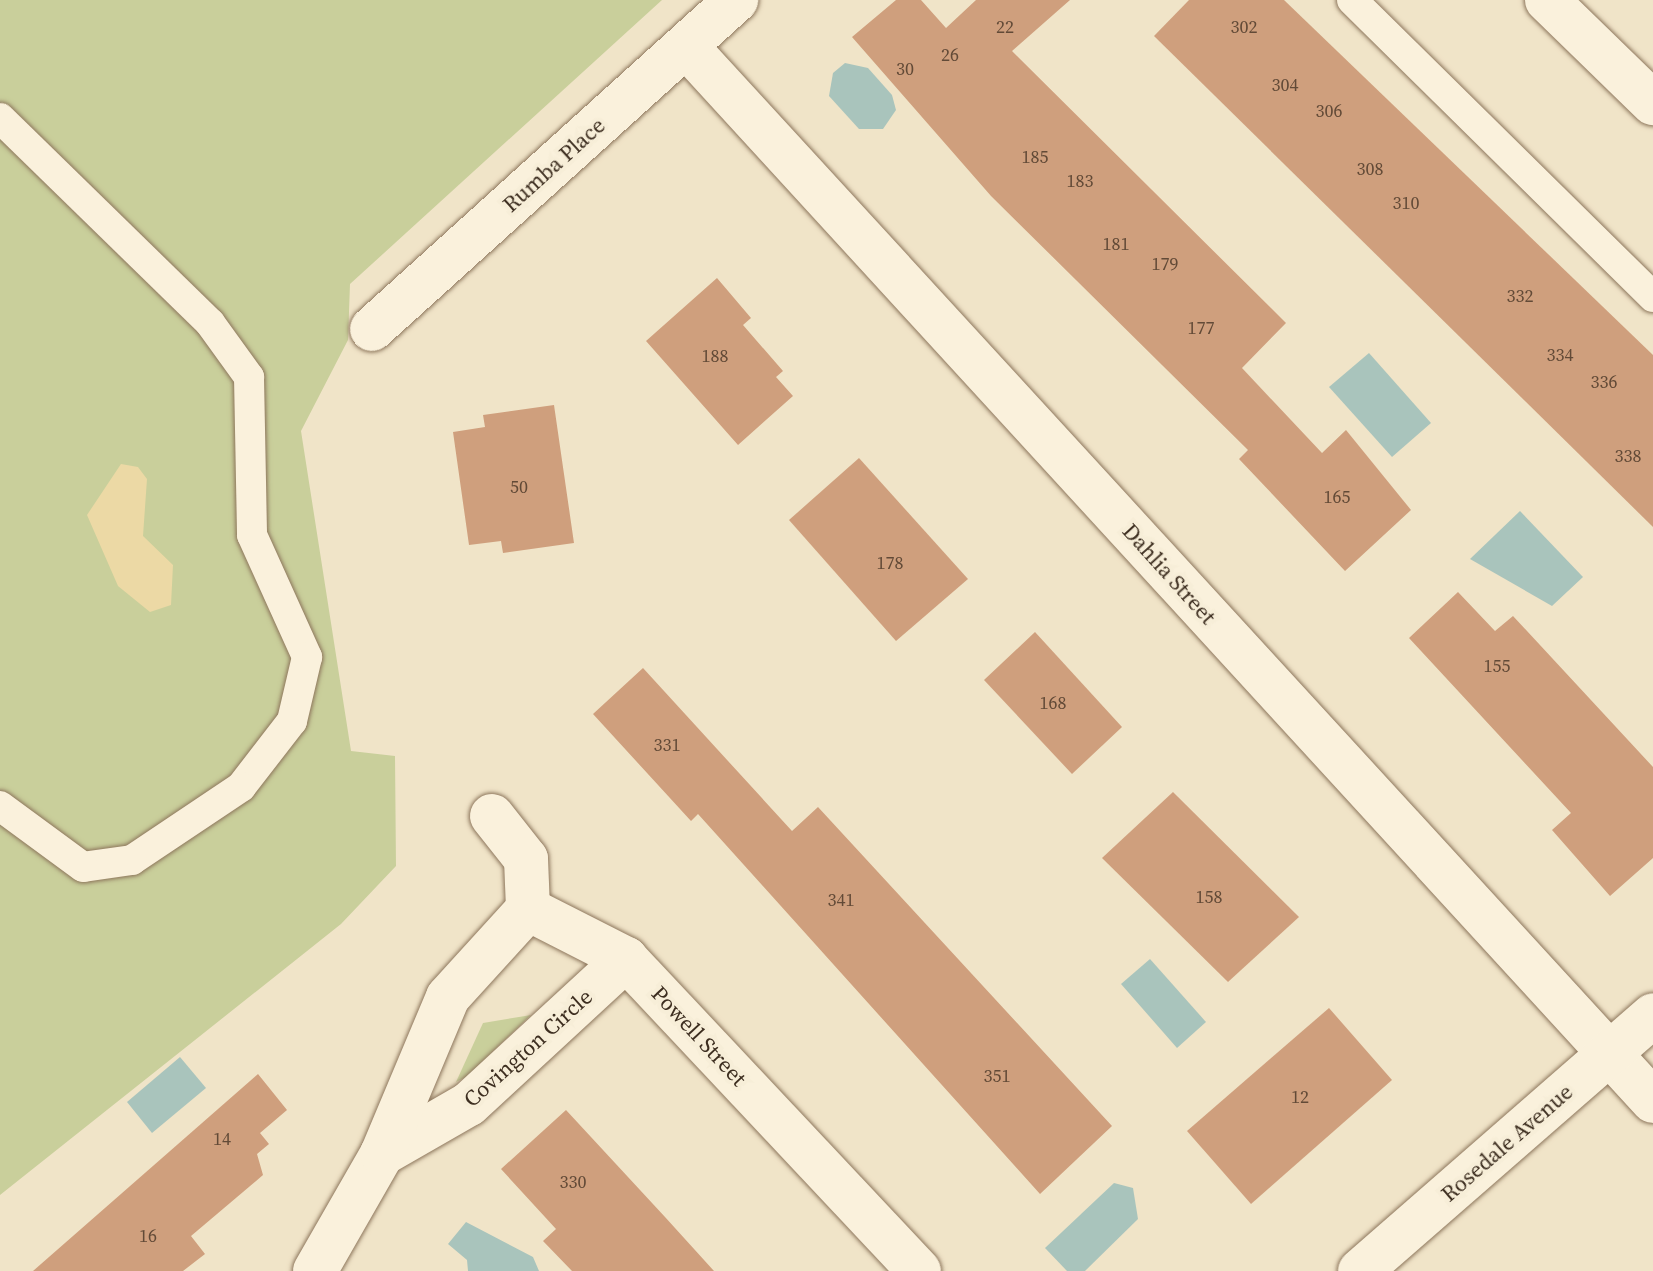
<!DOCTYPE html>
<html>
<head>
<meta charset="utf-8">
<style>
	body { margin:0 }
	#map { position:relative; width:1653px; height:1271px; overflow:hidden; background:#f0e4c8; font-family:"Source Serif 4",serif }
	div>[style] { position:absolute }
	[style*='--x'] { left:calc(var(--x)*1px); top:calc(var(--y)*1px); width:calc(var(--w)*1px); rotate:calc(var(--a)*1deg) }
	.green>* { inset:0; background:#c9cf9b }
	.sand>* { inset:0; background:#ecd9a5 }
	.water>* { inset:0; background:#a9c4bc }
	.building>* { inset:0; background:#cf9f7d }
	.roads { filter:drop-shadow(0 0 2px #8d765c) drop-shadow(0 0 2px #8d765c) }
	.lane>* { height:30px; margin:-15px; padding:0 15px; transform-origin:15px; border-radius:15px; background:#faf1dc }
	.street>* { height:44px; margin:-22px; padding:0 22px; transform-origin:22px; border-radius:22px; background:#faf1dc }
	.secondary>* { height:44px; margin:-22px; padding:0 22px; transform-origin:22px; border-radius:22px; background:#faf1dc }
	span { translate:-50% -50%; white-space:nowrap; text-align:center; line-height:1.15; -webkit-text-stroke:8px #f7eed8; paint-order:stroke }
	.number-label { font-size:18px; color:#624a37 }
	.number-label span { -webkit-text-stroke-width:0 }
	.street-label { font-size:22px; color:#3d2e20 }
</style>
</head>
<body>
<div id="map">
	<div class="green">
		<i style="clip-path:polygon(0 0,662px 0,350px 284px,348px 340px,301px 431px,351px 751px,395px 756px,396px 866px,341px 924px,0 1195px)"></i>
		<i style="clip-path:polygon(531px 1015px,466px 1077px,456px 1082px,483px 1023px)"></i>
	</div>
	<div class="sand">
		<i style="clip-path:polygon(121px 464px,138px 467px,147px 479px,143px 536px,173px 565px,171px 605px,150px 612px,118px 586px,87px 515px)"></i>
	</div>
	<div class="water">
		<i style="clip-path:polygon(845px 63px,868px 68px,892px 95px,896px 110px,883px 129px,859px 129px,829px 96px,833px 73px)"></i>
		<i style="clip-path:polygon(1369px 353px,1431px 423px,1392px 457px,1329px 387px)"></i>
		<i style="clip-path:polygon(1520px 511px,1583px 577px,1552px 606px,1470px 559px)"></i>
		<i style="clip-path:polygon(1150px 959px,1206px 1022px,1177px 1048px,1121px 984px)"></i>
		<i style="clip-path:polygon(180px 1057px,206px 1088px,152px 1133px,127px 1102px)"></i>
		<i style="clip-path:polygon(1114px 1183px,1133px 1188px,1138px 1219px,1085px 1271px,1067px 1271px,1045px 1248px)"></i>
		<i style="clip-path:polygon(466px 1222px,533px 1257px,539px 1271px,468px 1271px,467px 1260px,448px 1244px)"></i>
	</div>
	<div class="building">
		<i style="clip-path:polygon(896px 0,921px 0,946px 28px,976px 0,1070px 0,1012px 51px,1286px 323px,1242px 368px,1322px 453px,1346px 430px,1411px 510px,1345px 571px,1239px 459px,1248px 450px,991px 196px,852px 37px)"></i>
		<i style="clip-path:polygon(1189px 0,1284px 0,1653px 355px,1653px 527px,1154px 36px)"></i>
		<i style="clip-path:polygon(717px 278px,751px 318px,743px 325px,783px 371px,776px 377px,793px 396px,738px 445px,646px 341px)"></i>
		<i style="clip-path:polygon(554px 405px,574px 543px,503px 553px,501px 541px,469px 545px,453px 432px,485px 427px,483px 415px)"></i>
		<i style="clip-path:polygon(859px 458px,968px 579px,896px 641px,789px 520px)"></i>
		<i style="clip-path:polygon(1458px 592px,1495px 631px,1513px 616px,1653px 767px,1653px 858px,1610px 896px,1552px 830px,1571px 813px,1409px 638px)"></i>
		<i style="clip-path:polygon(1035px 632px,1122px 727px,1072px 774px,984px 680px)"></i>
		<i style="clip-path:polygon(643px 668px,792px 831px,818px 807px,1112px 1126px,1040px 1194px,698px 814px,691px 821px,593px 714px)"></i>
		<i style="clip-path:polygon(1173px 792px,1299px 917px,1228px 982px,1102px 858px)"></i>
		<i style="clip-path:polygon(1329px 1008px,1392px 1080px,1251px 1204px,1187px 1131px)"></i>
		<i style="clip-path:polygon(258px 1074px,287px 1110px,260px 1133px,269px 1144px,257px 1154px,263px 1175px,191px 1236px,205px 1254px,183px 1271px,33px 1271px)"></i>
		<i style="clip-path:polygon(566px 1110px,665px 1217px,714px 1271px,572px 1271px,543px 1241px,556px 1229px,501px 1169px)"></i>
	</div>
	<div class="roads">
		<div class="lane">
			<i style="--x:1352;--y:0;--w:423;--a:44.6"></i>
			<i style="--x:0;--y:118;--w:293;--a:44.3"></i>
			<i style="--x:210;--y:323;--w:67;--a:54.2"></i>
			<i style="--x:249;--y:377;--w:158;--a:88.9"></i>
			<i style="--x:252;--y:535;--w:134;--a:65.7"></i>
			<i style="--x:307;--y:657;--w:66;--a:103.2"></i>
			<i style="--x:292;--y:721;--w:83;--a:127.7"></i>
			<i style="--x:241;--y:787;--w:131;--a:146.2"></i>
			<i style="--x:132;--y:860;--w:49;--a:171.9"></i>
			<i style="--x:83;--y:867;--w:103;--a:-143.7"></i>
		</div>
		<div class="street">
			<i style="--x:686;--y:46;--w:1431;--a:47.49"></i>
			<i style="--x:372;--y:329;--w:491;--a:-42.1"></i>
			<i style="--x:492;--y:816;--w:55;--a:51.7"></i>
			<i style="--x:526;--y:859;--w:50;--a:87.7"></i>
			<i style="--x:528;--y:909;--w:110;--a:27"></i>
			<i style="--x:626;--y:959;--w:428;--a:46.8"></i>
			<i style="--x:382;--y:1154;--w:100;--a:-29.9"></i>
			<i style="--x:469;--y:1104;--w:214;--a:-42.7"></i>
			<i style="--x:315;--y:1271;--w:135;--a:-60.2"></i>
			<i style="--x:382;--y:1154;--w:170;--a:-67.2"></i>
			<i style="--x:448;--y:997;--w:119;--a:-47.7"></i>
			<i style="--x:1360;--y:1271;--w:389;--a:-41.1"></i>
		</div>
		<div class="secondary">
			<i style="--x:1547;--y:0;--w:148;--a:44.2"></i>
		</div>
	</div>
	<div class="number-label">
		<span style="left:1005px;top:27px">22</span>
		<span style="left:1244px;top:27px">302</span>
		<span style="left:950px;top:55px">26</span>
		<span style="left:905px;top:69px">30</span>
		<span style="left:1285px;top:85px">304</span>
		<span style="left:1329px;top:111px">306</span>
		<span style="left:1035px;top:157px">185</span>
		<span style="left:1370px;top:169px">308</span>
		<span style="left:1080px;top:181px">183</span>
		<span style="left:1406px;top:203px">310</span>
		<span style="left:1116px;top:244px">181</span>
		<span style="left:1165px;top:264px">179</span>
		<span style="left:1520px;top:296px">332</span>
		<span style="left:1201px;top:328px">177</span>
		<span style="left:1560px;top:355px">334</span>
		<span style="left:715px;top:356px">188</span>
		<span style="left:1604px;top:382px">336</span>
		<span style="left:1628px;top:456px">338</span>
		<span style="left:519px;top:487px">50</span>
		<span style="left:1337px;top:497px">165</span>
		<span style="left:890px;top:563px">178</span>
		<span style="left:1497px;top:666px">155</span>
		<span style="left:1053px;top:703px">168</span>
		<span style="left:667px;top:745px">331</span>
		<span style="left:1209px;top:897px">158</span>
		<span style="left:841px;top:900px">341</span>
		<span style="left:997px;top:1076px">351</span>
		<span style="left:1300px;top:1097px">12</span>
		<span style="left:222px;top:1139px">14</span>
		<span style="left:573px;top:1182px">330</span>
		<span style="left:148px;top:1236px">16</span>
	</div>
	<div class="street-label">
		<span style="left:554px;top:165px;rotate:-42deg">Rumba Place</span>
		<span style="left:1169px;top:574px;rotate:48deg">Dahlia Street</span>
		<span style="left:699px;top:1036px;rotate:47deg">Powell Street</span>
		<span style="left:528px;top:1048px;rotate:-42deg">Covington Circle</span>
		<span style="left:1507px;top:1143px;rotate:-41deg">Rosedale Avenue</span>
	</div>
</div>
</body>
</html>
